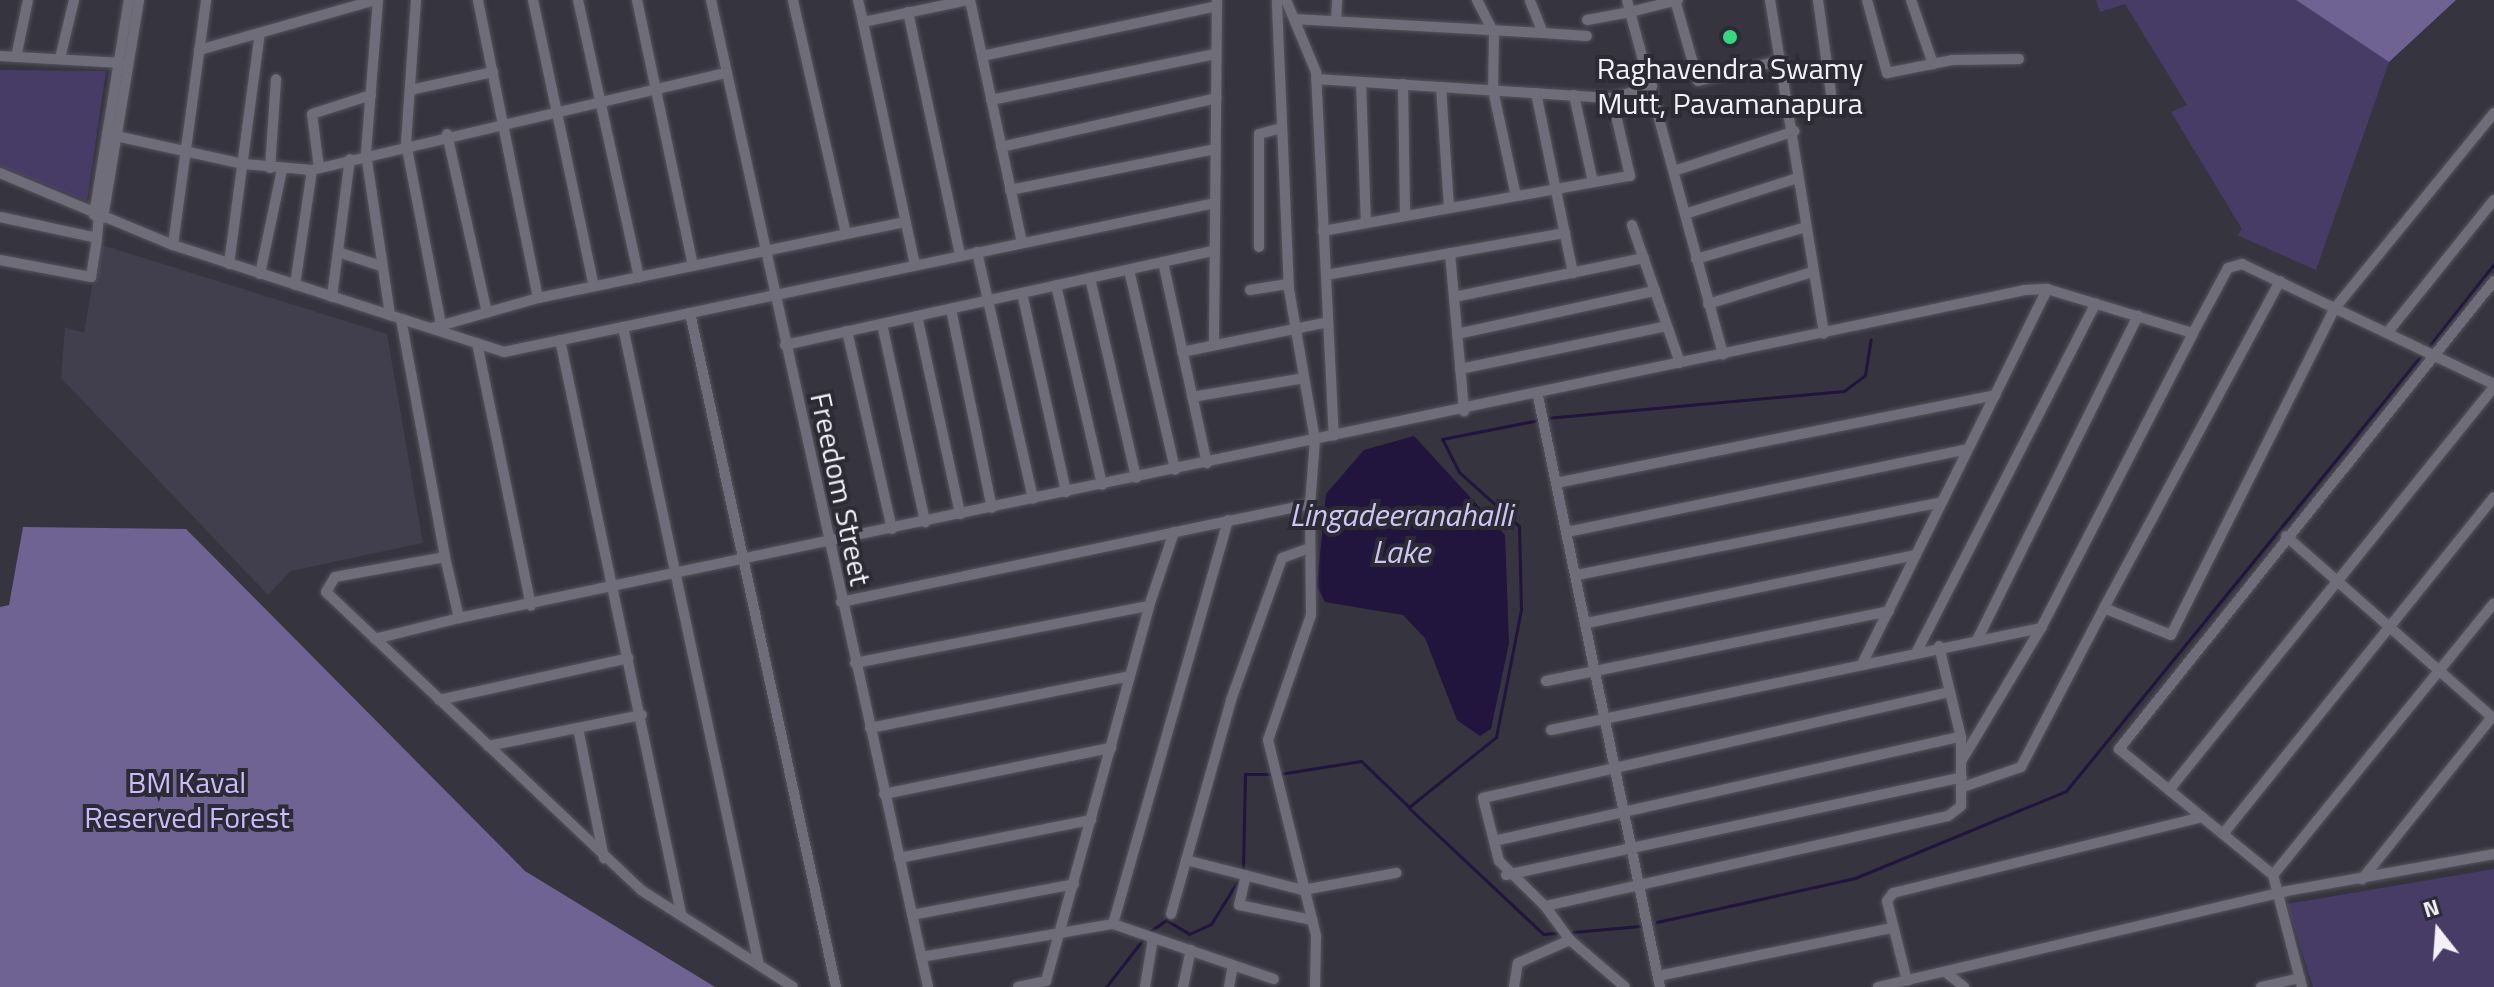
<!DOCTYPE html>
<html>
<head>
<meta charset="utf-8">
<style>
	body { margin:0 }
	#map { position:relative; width:2494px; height:987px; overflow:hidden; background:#36343e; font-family:"Titillium Web",sans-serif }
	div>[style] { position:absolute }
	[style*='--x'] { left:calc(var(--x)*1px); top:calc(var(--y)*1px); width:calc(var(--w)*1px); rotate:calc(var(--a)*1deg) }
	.built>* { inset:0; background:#413e4d }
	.green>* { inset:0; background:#473c66 }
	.forest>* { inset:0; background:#6e6393 }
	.water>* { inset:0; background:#21143d }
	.stream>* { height:3px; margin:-1.5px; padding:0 1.5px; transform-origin:1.5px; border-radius:1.5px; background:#21143d }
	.roads { filter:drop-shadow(0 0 2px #55535c) drop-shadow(0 0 2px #55535c) }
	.minor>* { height:10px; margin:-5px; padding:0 5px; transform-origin:5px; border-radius:5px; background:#6f6d79 }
	.dots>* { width:22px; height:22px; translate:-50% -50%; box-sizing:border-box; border:4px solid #2c2a34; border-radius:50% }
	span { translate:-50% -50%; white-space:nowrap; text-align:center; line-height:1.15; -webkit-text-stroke:8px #2c2a34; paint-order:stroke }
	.poi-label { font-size:30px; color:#f2f1f7 }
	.street-label { font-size:30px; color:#f2f1f7 }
	.park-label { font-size:30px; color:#c9bcf9 }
	.water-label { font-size:32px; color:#cec5f3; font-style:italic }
	.north { position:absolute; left:2398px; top:891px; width:80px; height:80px; -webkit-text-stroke:6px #2c2a34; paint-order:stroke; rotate:343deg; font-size:22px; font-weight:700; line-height:32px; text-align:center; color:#f2f1f7 }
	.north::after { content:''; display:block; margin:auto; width:28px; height:36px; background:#f2f1f7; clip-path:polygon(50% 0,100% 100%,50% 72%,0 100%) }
</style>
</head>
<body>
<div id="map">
	<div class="built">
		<i style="clip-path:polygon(99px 244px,387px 334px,423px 543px,291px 571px,268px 595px,61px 378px,65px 327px,84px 333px)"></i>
	</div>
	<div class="green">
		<i style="clip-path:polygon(2096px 0,2296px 0,2389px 62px,2316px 270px,2237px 235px,2242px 229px,2171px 112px,2187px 105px,2125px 4px,2100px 12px)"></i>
		<i style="clip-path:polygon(0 70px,106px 71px,87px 201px,0 166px)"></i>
		<i style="clip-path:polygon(2494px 869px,2494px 987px,2313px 987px,2287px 904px)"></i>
	</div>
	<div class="forest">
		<i style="clip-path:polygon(2296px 0,2456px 0,2389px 62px)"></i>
		<i style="clip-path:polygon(23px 527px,186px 529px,525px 871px,715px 987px,0 987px,0 607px,9px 605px)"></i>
	</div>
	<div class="water">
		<i style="clip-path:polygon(1414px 436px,1505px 535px,1509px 643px,1491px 729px,1480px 736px,1457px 720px,1425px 638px,1403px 615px,1325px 602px,1317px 586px,1326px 494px,1364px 450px)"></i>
	</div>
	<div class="stream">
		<i style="--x:2430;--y:345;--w:103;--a:-51.7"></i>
		<i style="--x:1546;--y:418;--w:299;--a:-5.2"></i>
		<i style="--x:1844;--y:391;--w:26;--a:-37"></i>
		<i style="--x:1865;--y:375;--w:36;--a:-81"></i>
		<i style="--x:1279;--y:774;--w:83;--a:-9"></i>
		<i style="--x:1361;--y:761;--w:66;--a:43.8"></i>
		<i style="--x:1409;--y:807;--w:112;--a:-38.8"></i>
		<i style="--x:1496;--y:737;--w:130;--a:-78.9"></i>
		<i style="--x:1521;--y:609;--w:83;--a:-91.4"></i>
		<i style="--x:1519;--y:526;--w:81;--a:-138"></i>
		<i style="--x:1459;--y:472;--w:37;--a:-117"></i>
		<i style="--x:1442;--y:439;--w:99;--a:-11.1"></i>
		<i style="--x:1409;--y:808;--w:184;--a:43.2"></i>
		<i style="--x:1543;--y:934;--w:13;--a:-4"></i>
		<i style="--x:1243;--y:870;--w:96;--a:-88.8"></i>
		<i style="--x:1245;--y:774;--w:27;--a:0"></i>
		<i style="--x:1657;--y:922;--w:203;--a:-12.5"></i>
		<i style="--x:1855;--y:878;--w:228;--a:-22.4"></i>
		<i style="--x:2066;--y:791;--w:560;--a:-50.8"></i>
		<i style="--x:1149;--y:932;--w:21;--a:-35"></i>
		<i style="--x:1166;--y:920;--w:27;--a:31"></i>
		<i style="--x:1189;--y:934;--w:24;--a:-24"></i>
		<i style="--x:1211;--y:924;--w:55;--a:-58.3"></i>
		<i style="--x:1573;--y:932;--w:67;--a:-5.1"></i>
		<i style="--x:1106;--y:987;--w:62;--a:-52.2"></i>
	</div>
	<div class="roads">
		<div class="minor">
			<i style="--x:378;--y:0;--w:154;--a:94.5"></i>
			<i style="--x:366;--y:154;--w:163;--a:81.5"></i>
			<i style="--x:416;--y:0;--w:143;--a:94"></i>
			<i style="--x:406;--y:143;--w:185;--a:79.1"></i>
			<i style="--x:533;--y:0;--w:292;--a:78"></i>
			<i style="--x:578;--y:0;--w:284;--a:77.6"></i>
			<i style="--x:637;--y:0;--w:271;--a:78.1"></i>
			<i style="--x:711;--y:0;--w:1011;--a:77.6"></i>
			<i style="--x:858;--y:0;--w:23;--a:77"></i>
			<i style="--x:970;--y:0;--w:248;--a:77.9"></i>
			<i style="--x:1286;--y:0;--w:78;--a:67.4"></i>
			<i style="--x:1316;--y:72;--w:364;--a:87.2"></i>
			<i style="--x:1477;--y:0;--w:37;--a:63"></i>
			<i style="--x:1494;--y:33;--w:57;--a:91"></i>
			<i style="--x:1493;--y:90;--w:108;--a:77.8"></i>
			<i style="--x:1675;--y:0;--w:84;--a:74.1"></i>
			<i style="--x:1698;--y:81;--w:87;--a:-14"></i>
			<i style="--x:1678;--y:0;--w:49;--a:166"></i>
			<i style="--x:1630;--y:12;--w:355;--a:74.8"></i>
			<i style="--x:1770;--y:0;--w:338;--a:80.8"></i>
			<i style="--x:1818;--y:0;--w:102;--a:82.1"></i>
			<i style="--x:1867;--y:0;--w:76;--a:74.7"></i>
			<i style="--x:1887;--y:73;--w:66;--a:-11.3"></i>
			<i style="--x:1952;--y:60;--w:67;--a:-0.9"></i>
			<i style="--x:1911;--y:0;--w:68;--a:71"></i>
			<i style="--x:908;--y:12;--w:249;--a:77.9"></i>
			<i style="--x:1294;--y:19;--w:249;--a:3.2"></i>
			<i style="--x:1543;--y:33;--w:35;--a:-112"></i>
			<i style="--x:1587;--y:20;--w:44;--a:-10.5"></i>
			<i style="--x:1630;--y:12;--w:12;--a:-104"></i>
			<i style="--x:1336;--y:21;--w:21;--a:-87"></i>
			<i style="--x:1543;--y:33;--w:44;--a:3.9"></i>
			<i style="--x:199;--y:50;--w:184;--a:-15.8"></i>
			<i style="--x:0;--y:56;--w:122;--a:3.3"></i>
			<i style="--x:982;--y:56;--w:240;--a:-12"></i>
			<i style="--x:16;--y:57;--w:58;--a:-78.1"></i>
			<i style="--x:60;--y:58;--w:60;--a:-76.4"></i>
			<i style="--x:1316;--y:79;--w:297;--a:3.7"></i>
			<i style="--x:1612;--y:98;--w:42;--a:-16.7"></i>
			<i style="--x:1361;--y:82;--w:141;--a:88"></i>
			<i style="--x:1403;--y:84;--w:132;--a:89.1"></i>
			<i style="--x:1441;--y:87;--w:121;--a:86.2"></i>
			<i style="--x:410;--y:90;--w:85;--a:-12.2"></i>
			<i style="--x:1536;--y:93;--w:184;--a:78.4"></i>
			<i style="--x:1574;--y:95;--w:89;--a:77.7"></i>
			<i style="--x:991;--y:100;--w:230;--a:-11.6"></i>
			<i style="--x:107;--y:134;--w:140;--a:12.4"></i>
			<i style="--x:244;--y:164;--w:68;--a:5"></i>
			<i style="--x:312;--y:170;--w:424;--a:-13.2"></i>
			<i style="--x:447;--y:134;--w:183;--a:77.4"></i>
			<i style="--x:1001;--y:147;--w:221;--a:-12.8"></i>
			<i style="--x:270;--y:168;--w:89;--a:-86.1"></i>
			<i style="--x:319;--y:168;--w:54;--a:-97.4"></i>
			<i style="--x:312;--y:114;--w:62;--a:-17.9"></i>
			<i style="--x:1674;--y:171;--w:127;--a:-18.3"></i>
			<i style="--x:0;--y:173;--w:187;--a:22.6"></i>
			<i style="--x:173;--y:245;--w:348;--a:17.9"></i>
			<i style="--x:504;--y:352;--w:726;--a:-11.84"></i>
			<i style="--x:1010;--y:190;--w:209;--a:-11.3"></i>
			<i style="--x:1685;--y:214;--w:119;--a:-17.7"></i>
			<i style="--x:94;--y:215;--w:218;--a:-80.8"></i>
			<i style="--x:0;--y:217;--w:99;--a:12.2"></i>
			<i style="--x:97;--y:238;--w:21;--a:-85"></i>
			<i style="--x:103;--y:218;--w:221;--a:-80.6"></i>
			<i style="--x:1632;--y:225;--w:146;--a:70.8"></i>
			<i style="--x:1323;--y:231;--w:312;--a:-10.2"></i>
			<i style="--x:1630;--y:176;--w:80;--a:-103"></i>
			<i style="--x:846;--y:234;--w:60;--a:-11.5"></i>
			<i style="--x:173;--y:245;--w:247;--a:-82.3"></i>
			<i style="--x:1259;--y:247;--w:113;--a:-90"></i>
			<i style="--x:1259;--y:134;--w:23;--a:-15"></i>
			<i style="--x:338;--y:252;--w:45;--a:18"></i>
			<i style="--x:977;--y:252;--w:253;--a:77.2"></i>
			<i style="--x:1450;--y:253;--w:159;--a:84.9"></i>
			<i style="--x:1696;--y:259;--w:111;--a:-16.2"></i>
			<i style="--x:0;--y:260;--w:93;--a:10.6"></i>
			<i style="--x:91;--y:277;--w:39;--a:-81"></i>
			<i style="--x:1163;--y:262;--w:206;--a:77.7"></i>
			<i style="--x:229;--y:264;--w:233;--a:-82.4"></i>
			<i style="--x:915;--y:265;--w:249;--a:-102.1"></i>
			<i style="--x:863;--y:22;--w:107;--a:-11.8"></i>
			<i style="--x:1129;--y:270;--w:205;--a:77"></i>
			<i style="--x:260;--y:274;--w:106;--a:-78.1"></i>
			<i style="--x:1326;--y:275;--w:243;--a:-10"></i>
			<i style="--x:1090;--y:278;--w:205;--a:77"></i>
			<i style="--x:2280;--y:281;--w:371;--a:118.3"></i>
			<i style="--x:2104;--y:608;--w:72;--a:21.9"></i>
			<i style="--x:2171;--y:635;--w:366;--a:-63.4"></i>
			<i style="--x:2335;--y:308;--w:252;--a:-50.8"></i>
			<i style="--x:295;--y:285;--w:116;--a:-81.6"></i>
			<i style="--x:1056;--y:285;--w:205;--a:77"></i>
			<i style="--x:1250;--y:290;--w:38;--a:-9"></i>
			<i style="--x:1022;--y:293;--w:204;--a:77.5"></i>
			<i style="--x:332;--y:297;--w:139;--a:-82.6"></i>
			<i style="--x:1454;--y:297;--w:194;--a:-11.6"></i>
			<i style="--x:538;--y:298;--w:315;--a:-11.7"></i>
			<i style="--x:846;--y:234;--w:240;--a:-102.8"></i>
			<i style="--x:1708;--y:304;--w:109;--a:-17.1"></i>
			<i style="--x:951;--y:309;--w:203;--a:78.4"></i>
			<i style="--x:690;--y:313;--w:690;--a:77.78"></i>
			<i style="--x:917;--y:316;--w:203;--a:77.7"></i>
			<i style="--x:401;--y:319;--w:242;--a:79.5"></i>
			<i style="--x:445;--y:557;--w:112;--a:169.7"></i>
			<i style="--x:335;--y:577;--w:17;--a:121"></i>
			<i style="--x:326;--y:592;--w:434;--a:43.4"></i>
			<i style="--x:641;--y:890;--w:180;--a:32.5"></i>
			<i style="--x:882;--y:324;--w:203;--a:77.7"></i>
			<i style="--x:623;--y:327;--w:652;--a:77.97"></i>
			<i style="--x:432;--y:328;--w:110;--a:-15.8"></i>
			<i style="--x:538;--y:298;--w:304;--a:-101.4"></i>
			<i style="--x:847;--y:331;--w:203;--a:77.2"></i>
			<i style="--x:2387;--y:333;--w:171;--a:-51.2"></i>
			<i style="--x:1457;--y:334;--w:203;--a:-12.3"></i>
			<i style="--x:560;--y:340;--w:586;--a:78.08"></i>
			<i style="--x:477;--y:343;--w:268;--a:78.4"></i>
			<i style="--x:785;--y:345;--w:439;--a:-12.4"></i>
			<i style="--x:1214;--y:345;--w:345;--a:-89.5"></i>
			<i style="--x:1182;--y:352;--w:149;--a:-11.6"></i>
			<i style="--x:1460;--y:369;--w:211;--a:-11.7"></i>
			<i style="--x:1538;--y:396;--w:603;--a:78.34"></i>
			<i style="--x:1192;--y:397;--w:114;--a:-9.6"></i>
			<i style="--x:1556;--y:483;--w:448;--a:-11.3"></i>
			<i style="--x:1310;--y:504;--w:111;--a:89.5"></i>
			<i style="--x:1311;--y:615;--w:132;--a:109"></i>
			<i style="--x:1268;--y:740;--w:202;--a:76.2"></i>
			<i style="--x:1316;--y:936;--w:51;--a:91.1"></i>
			<i style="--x:1567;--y:532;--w:409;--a:-11.7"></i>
			<i style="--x:2286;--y:536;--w:274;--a:41.3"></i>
			<i style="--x:2492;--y:717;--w:208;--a:128.7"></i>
			<i style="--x:445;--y:557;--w:63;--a:77.1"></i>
			<i style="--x:459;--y:618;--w:1600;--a:-11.83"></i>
			<i style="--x:2025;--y:290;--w:22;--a:-3"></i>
			<i style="--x:2047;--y:289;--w:152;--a:16.8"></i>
			<i style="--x:2193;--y:333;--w:74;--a:-61.7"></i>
			<i style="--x:2228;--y:268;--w:15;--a:-16"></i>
			<i style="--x:2242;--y:264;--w:279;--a:25.5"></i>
			<i style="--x:1577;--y:575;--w:372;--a:-11.3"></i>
			<i style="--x:841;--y:602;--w:479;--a:-11.8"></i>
			<i style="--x:1310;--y:504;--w:64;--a:-85.5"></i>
			<i style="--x:1315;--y:440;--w:152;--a:-99.8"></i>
			<i style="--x:1289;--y:290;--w:290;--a:-92.4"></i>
			<i style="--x:1587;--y:623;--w:336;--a:-11.7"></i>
			<i style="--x:375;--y:639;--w:87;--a:-14"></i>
			<i style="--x:1977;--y:640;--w:362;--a:-63.6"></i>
			<i style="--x:1939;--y:646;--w:47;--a:76.6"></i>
			<i style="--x:1950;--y:692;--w:46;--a:76.3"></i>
			<i style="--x:1961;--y:737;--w:69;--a:90"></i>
			<i style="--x:1961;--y:806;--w:16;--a:142"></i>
			<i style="--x:1948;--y:816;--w:413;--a:167.4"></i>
			<i style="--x:1545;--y:906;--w:64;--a:-135.6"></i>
			<i style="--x:1499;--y:861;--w:65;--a:-104.3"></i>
			<i style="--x:1483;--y:798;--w:479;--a:-12.8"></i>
			<i style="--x:1917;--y:651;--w:391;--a:-62.8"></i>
			<i style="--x:1863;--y:662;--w:416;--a:-63.7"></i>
			<i style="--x:855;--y:663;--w:299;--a:-11"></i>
			<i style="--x:1149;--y:606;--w:78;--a:-71.3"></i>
			<i style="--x:1546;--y:681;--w:350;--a:-11.5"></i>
			<i style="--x:439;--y:700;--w:194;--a:-12.5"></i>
			<i style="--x:578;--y:728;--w:133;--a:78.7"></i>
			<i style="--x:870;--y:728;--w:265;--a:-11.3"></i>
			<i style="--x:1551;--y:730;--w:501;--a:-11.76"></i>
			<i style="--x:488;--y:746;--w:157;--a:-11.4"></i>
			<i style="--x:1962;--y:760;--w:154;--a:-59.1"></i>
			<i style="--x:2041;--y:628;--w:332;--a:-62.7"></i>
			<i style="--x:1963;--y:787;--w:61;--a:-19"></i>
			<i style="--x:2021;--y:767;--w:179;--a:-62.4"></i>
			<i style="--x:2169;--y:790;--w:518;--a:-51.12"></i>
			<i style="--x:884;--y:794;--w:232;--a:-11.5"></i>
			<i style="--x:2223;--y:834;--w:432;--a:-51.2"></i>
			<i style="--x:1494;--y:841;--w:478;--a:-12.6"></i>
			<i style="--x:899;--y:858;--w:196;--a:-11.2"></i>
			<i style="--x:1186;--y:860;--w:121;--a:14.4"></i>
			<i style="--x:1303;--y:890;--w:95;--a:-10.4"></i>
			<i style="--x:1246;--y:875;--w:31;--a:103"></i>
			<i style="--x:1239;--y:905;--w:75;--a:11.6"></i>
			<i style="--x:1506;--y:875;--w:466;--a:-12.1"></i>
			<i style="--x:2273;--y:875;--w:350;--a:-50.9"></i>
			<i style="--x:1545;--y:906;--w:42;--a:53.7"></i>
			<i style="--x:1570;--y:940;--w:72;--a:40.5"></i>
			<i style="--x:1171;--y:914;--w:222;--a:-74.3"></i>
			<i style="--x:1231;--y:700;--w:151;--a:-70.2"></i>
			<i style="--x:1282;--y:558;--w:29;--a:-20"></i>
			<i style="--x:912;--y:915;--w:165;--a:-10.8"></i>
			<i style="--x:1113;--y:924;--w:170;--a:18.9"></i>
			<i style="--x:921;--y:957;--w:195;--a:-9.8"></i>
			<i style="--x:1113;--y:924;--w:420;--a:-74.1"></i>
			<i style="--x:1948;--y:974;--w:21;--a:39"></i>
			<i style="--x:1658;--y:976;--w:239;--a:-11.6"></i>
			<i style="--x:1907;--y:981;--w:82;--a:-104"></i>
			<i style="--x:1887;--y:901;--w:10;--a:-53"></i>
			<i style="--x:1893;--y:893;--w:318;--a:-13.8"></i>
			<i style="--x:1018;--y:987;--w:29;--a:-12"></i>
			<i style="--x:1046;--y:981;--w:389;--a:-74.6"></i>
			<i style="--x:1145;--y:987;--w:50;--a:-80.7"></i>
			<i style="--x:1183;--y:987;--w:38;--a:-78"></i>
			<i style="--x:1229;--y:987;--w:22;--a:-80"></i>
			<i style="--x:1514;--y:987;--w:24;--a:-81"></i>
			<i style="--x:1518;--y:963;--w:57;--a:-23.9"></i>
			<i style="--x:1878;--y:987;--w:420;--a:-13.2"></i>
			<i style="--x:2287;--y:891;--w:210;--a:-10.1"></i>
			<i style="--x:2261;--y:987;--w:40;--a:-13"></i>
			<i style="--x:2302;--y:987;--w:116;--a:-104.5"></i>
			<i style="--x:2273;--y:875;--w:199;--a:-140.7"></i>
			<i style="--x:2119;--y:749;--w:600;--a:-51.3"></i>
		</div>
	</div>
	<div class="dots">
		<i style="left:1730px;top:37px;background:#34d881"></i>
	</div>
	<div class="poi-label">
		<span style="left:1730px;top:85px">Raghavendra Swamy<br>Mutt, Pavamanapura</span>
	</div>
	<div class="street-label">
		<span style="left:841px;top:489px;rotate:78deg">Freedom Street</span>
	</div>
	<div class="park-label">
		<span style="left:187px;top:799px">BM Kaval<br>Reserved Forest</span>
	</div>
	<div class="water-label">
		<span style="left:1401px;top:533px">Lingadeeranahalli<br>Lake</span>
	</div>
	<div class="north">N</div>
</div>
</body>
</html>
